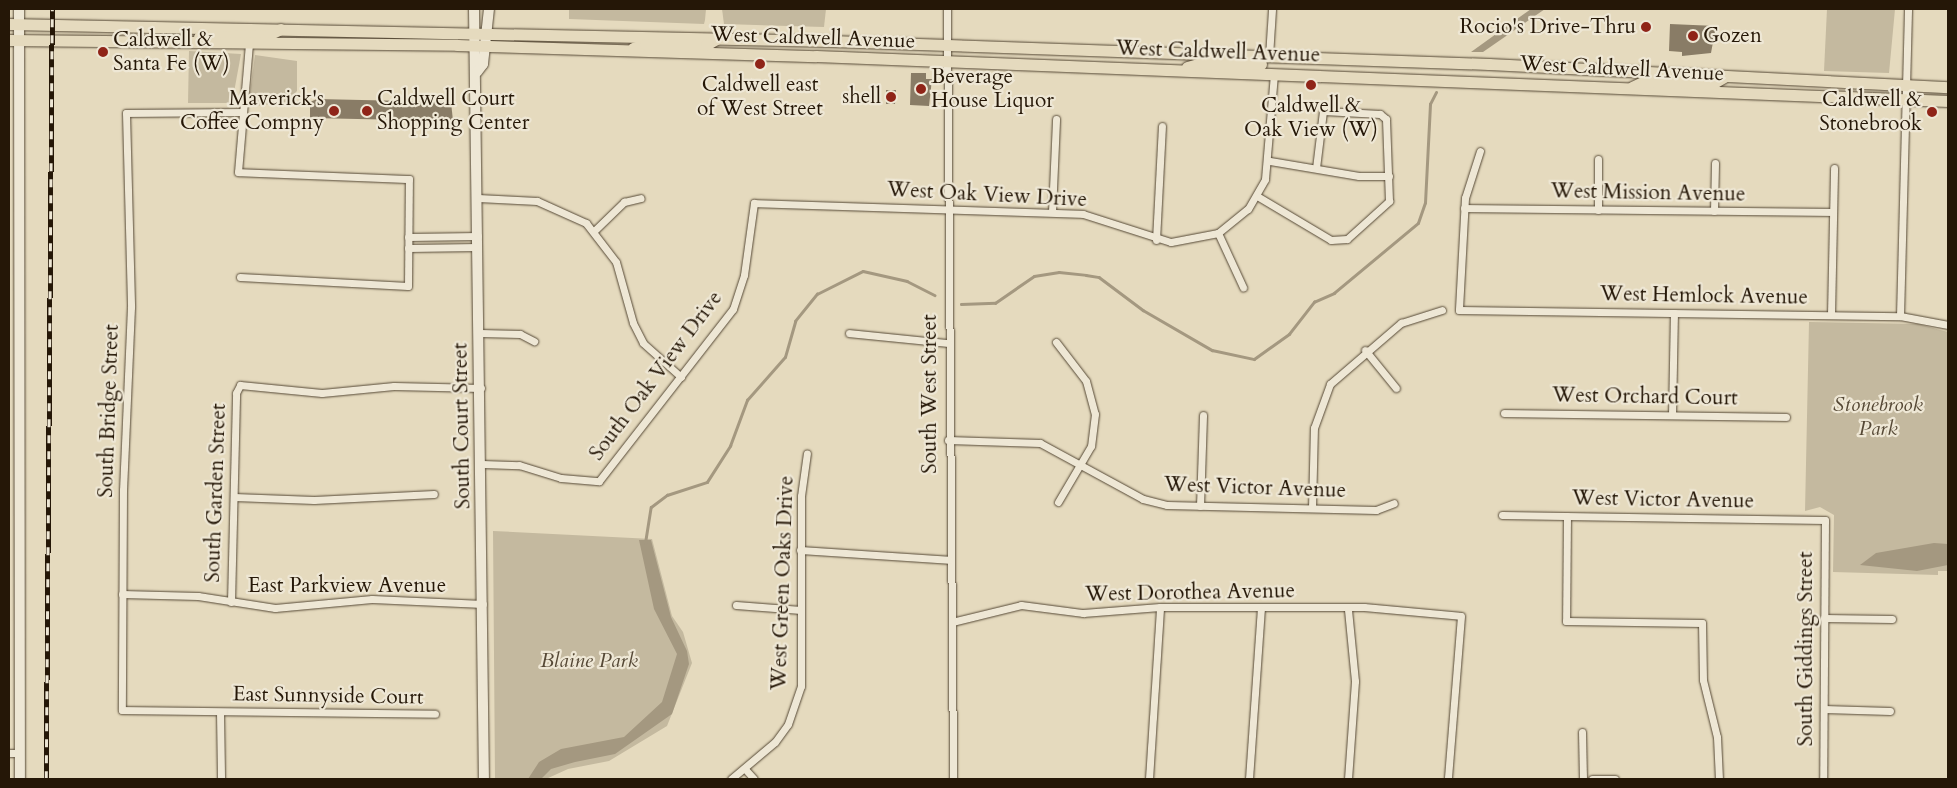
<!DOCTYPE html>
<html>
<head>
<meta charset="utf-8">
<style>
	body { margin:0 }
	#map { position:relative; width:1957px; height:788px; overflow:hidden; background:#e5dabe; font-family:Cardo,serif }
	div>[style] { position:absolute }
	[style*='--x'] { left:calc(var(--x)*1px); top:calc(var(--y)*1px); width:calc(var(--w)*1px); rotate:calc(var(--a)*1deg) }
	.green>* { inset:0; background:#c4b99f }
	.water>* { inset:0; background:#a49880 }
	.stream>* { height:2.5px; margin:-1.25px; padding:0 1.25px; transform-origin:1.25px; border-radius:1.25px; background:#a49880 }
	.building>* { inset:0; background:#897c66 }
	.roads { filter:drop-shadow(0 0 1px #554835) drop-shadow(0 0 1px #554835) }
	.street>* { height:7px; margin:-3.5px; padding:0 3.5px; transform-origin:3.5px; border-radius:3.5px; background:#eee7d5 }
	.secondary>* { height:10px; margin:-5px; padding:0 5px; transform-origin:5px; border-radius:5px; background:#eee7d5 }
	.primary>* { height:11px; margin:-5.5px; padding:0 5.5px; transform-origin:5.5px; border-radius:5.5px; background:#e5dabe }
	.rail>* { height:4.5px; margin-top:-2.25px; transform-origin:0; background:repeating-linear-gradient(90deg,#eee7d5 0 8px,#251707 0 16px); box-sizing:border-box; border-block:1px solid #251707 }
	.dots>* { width:14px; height:14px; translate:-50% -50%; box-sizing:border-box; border:2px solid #eee7d5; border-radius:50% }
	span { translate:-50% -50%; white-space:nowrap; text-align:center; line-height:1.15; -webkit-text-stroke:4.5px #eee7d5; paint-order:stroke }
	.poi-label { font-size:21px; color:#251707 }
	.right { translate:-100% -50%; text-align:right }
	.left { translate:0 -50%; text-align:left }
	.street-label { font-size:21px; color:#251707 }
	.park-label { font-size:21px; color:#554835; font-style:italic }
	.frame { position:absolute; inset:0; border:10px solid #251707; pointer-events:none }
</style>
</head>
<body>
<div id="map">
	<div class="green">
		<i style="clip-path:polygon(569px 9px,706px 9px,705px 20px,704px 24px,569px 19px)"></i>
		<i style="clip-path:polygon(722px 9px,826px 9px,824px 27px,724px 24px)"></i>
		<i style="clip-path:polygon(1827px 9px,1895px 9px,1889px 73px,1824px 71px)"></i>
		<i style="clip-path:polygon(189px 51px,241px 54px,232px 103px,188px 103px)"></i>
		<i style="clip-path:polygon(255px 55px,297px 61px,297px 91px,286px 102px,248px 107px)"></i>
		<i style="clip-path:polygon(1809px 322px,1918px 324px,1948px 332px,1948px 571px,1938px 571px,1938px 575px,1833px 572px,1834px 515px,1820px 507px,1805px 511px)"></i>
		<i style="clip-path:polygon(493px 531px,652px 539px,672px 616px,683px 632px,692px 663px,667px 726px,609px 761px,568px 769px,546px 779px,495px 779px)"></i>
	</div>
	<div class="water">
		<i style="clip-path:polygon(1531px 9px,1545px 9px,1483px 52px,1471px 52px)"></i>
		<i style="clip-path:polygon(639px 540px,651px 540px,671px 617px,687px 651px,689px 664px,672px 714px,615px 754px,575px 762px,551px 769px,541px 779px,528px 779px,539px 762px,561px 749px,624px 737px,662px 702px,677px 654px,654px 609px)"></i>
		<i style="clip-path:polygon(1934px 543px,1948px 544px,1948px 565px,1917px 571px,1860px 565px,1876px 553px)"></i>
	</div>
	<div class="stream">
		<i style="--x:961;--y:304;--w:34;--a:-2"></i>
		<i style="--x:995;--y:303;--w:47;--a:-34.7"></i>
		<i style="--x:1034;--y:276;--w:25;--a:-9"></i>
		<i style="--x:1059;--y:272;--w:27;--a:6"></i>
		<i style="--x:1086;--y:275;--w:13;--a:9"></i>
		<i style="--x:1099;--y:277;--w:55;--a:36.9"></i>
		<i style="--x:1143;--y:310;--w:80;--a:30.1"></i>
		<i style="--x:1212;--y:350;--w:43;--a:12.1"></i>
		<i style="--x:1254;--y:359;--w:43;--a:-35.5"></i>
		<i style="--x:1289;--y:334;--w:41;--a:-52"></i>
		<i style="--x:1314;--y:302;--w:22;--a:-24"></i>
		<i style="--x:1334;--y:293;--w:109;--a:-39.8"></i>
		<i style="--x:1418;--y:223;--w:21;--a:-71"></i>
		<i style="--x:1425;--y:203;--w:99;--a:-87.1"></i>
		<i style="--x:1430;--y:104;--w:13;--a:-63"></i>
		<i style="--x:645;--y:543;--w:36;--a:-81"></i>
		<i style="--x:651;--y:507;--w:20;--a:-37"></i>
		<i style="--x:667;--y:495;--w:42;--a:-18"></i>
		<i style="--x:707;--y:482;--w:43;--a:-57.4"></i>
		<i style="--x:730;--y:446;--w:49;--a:-69.7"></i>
		<i style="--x:747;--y:400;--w:57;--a:-48.5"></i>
		<i style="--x:785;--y:357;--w:37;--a:-74"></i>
		<i style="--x:795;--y:321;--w:35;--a:-51"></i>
		<i style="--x:817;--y:294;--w:51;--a:-26.6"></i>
		<i style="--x:863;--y:271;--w:45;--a:12.8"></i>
		<i style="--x:907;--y:281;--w:31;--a:27"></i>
	</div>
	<div class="building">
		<i style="clip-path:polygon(1670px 24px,1716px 26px,1711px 53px,1682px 56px,1682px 52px,1669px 51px)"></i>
		<i style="clip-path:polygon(911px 73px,926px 73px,926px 79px,932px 79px,929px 106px,910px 105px)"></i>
		<i style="clip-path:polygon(886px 90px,896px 90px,895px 104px,886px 104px)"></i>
		<i style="clip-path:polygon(317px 99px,451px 102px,453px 121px,310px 118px,310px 102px)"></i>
	</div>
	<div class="roads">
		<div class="street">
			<i style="--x:947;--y:9;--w:770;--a:89.55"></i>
			<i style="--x:1269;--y:56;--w:47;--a:-86.3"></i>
			<i style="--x:240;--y:112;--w:114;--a:179.5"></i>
			<i style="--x:126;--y:113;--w:194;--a:88.5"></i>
			<i style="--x:131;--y:307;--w:183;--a:92.5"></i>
			<i style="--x:123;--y:490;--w:220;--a:90.3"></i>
			<i style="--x:122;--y:710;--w:313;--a:0.7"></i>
			<i style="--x:1480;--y:151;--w:49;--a:107.7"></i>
			<i style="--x:1465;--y:198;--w:112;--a:93.1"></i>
			<i style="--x:1459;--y:310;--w:441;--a:0.8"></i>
			<i style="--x:1900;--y:316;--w:49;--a:10.6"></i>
			<i style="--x:1270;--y:161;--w:90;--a:9.6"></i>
			<i style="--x:1359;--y:176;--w:30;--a:0"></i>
			<i style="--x:1257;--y:196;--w:86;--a:30.7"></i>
			<i style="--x:1331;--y:240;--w:16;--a:-4"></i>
			<i style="--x:1347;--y:239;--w:57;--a:-42.1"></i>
			<i style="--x:1389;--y:201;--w:82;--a:-92.1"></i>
			<i style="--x:1386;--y:119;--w:8;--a:-140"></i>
			<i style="--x:1380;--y:114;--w:57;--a:-177"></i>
			<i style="--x:1323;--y:111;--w:57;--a:97"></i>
			<i style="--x:478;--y:198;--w:59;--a:2.9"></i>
			<i style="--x:537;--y:201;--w:54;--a:24.2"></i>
			<i style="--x:586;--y:223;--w:49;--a:52.4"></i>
			<i style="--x:616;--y:262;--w:63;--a:74.4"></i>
			<i style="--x:633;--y:323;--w:22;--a:63"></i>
			<i style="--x:643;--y:343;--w:51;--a:41.8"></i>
			<i style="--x:1464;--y:208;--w:368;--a:0.6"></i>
			<i style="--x:1598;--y:210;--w:51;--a:-90"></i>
			<i style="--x:1714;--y:211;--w:48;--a:-88.8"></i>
			<i style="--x:1052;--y:212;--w:93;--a:-87.5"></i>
			<i style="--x:594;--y:231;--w:42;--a:-44"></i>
			<i style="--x:624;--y:202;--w:17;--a:-13"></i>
			<i style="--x:1218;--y:233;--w:60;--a:65.2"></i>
			<i style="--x:408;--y:237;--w:70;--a:-0.8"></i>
			<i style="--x:1156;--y:240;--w:114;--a:-87"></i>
			<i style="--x:408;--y:248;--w:70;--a:-0.8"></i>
			<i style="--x:240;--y:277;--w:168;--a:3.1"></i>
			<i style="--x:408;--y:286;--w:107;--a:-89.5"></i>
			<i style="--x:409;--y:179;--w:171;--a:-177.7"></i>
			<i style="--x:238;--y:172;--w:129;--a:-85.1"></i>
			<i style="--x:1831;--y:315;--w:147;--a:-88.8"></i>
			<i style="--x:1900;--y:316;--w:307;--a:-88.5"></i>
			<i style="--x:480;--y:333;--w:40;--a:1.4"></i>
			<i style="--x:520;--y:334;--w:16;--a:27"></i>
			<i style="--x:849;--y:333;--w:99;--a:5.8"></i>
			<i style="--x:1056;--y:342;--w:49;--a:52.4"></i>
			<i style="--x:1086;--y:381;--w:34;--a:75"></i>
			<i style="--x:1095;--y:414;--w:32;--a:97"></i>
			<i style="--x:1091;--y:446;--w:65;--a:120.5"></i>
			<i style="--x:1365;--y:350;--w:49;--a:50.8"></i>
			<i style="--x:1504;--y:413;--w:282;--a:0.8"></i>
			<i style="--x:1672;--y:415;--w:102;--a:-88.9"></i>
			<i style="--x:948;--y:440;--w:92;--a:1.9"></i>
			<i style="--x:1040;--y:443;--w:117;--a:28.5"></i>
			<i style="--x:1143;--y:499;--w:25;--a:14"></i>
			<i style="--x:1167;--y:505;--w:209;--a:1.4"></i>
			<i style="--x:1376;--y:510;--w:19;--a:-21"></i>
			<i style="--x:482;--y:464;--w:37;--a:2"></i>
			<i style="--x:519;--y:465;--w:44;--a:17.2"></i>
			<i style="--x:561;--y:478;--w:38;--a:5"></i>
			<i style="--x:599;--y:481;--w:218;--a:-52.1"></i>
			<i style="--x:733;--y:309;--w:36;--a:-72"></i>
			<i style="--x:744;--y:275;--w:73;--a:-82.1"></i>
			<i style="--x:754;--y:203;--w:329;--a:1.9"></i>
			<i style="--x:1083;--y:214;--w:92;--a:17.7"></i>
			<i style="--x:1171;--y:242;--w:48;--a:-10.8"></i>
			<i style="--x:1218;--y:233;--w:38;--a:-39"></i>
			<i style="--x:1248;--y:209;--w:34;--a:-60"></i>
			<i style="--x:1265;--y:179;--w:106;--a:-85.1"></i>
			<i style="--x:234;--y:497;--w:80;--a:2.1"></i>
			<i style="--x:314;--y:500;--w:120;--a:-2.9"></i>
			<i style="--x:1200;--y:506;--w:91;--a:-88.1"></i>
			<i style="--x:1312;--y:508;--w:80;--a:-88.6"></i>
			<i style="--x:1314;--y:428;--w:47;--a:-70"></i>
			<i style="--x:1330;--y:384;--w:94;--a:-40.7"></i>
			<i style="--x:1401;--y:323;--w:43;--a:-17.6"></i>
			<i style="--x:1502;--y:515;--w:323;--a:0.9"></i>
			<i style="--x:1825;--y:520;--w:259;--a:90.4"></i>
			<i style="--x:1567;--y:516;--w:105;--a:90.5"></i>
			<i style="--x:1566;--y:621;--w:136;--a:0.8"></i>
			<i style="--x:1702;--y:623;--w:57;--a:89"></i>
			<i style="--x:1703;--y:680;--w:59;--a:76.2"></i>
			<i style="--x:1717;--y:737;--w:42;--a:87.3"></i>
			<i style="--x:800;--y:550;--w:149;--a:3.8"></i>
			<i style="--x:122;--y:594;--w:76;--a:1.5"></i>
			<i style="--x:198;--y:596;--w:78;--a:8.9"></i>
			<i style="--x:275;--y:608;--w:97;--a:-5.3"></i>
			<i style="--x:372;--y:599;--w:111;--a:2.6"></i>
			<i style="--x:231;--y:602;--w:209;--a:-88.6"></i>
			<i style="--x:236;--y:393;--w:9;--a:-63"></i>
			<i style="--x:240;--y:385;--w:82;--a:5.6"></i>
			<i style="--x:322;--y:393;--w:72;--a:-5.6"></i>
			<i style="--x:394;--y:386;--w:87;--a:1.3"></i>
			<i style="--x:736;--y:605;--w:65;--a:4.4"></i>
			<i style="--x:1824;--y:618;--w:68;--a:0.8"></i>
			<i style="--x:952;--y:622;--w:71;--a:-13.8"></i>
			<i style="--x:1021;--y:605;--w:63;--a:7.4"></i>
			<i style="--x:1083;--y:613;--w:77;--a:-4.5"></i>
			<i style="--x:1160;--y:607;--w:204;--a:0"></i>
			<i style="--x:1364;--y:607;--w:97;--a:5.3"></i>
			<i style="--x:1461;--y:616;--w:164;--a:94.6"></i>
			<i style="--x:1824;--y:709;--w:66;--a:1.7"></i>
			<i style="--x:220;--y:712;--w:67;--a:89.1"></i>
			<i style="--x:1582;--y:732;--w:47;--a:88.8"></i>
			<i style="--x:9;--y:753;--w:11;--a:0"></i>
			<i style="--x:745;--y:769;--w:13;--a:48"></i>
			<i style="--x:731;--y:779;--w:57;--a:-40.1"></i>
			<i style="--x:775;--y:742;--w:22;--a:-54"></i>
			<i style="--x:788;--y:724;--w:40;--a:-71.1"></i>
			<i style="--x:801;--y:686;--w:190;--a:-90"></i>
			<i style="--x:801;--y:496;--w:43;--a:-82.1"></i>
			<i style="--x:1149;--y:779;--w:172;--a:-86.3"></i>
			<i style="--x:1249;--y:779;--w:170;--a:-86"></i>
			<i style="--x:1348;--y:779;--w:98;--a:-85.9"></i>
			<i style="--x:1355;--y:681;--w:72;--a:-95.6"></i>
			<i style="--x:1592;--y:779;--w:23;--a:0"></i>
		</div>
		<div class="secondary">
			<i style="--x:19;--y:9;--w:770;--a:89.93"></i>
			<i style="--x:474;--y:9;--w:770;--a:89.26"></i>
			<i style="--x:477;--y:72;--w:10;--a:-53"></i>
			<i style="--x:483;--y:64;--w:55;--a:-83.8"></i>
		</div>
		<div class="primary">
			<i style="--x:9;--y:24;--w:822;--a:1.18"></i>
			<i style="--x:831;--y:41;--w:658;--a:2"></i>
			<i style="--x:1489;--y:64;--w:460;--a:2.9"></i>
			<i style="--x:199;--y:37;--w:69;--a:-1.7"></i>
			<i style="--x:268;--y:35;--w:14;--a:-25"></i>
			<i style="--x:9;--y:40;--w:448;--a:0.6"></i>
			<i style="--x:457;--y:45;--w:359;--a:1.8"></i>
			<i style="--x:816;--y:56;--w:1133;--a:2.28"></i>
			<i style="--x:633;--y:48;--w:13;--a:-18"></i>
			<i style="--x:645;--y:44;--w:61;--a:0.9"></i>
			<i style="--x:706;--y:45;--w:14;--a:-30"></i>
			<i style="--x:1187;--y:67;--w:16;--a:-15"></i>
			<i style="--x:1202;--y:63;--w:59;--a:1"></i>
			<i style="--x:1632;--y:87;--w:14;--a:-25"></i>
			<i style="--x:1645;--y:81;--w:67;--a:2.6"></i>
			<i style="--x:1712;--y:84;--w:16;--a:-30"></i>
		</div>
	</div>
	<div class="rail">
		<i style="--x:46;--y:779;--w:770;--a:-89.55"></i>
	</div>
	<div class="dots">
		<i style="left:1646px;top:27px;background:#8f2418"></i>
		<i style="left:1693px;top:36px;background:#8f2418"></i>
		<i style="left:103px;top:52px;background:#8f2418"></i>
		<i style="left:760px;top:64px;background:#8f2418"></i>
		<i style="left:1311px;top:85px;background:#8f2418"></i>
		<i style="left:921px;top:89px;background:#8f2418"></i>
		<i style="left:891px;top:97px;background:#8f2418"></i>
		<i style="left:334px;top:111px;background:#8f2418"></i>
		<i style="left:367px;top:111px;background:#8f2418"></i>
		<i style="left:1932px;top:112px;background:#8f2418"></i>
	</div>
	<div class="poi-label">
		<span class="right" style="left:1636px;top:27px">Rocio's Drive-Thru</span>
		<span class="left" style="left:1703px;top:36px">Gozen</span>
		<span class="left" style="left:113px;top:52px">Caldwell &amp;<br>Santa Fe (W)</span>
		<span class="left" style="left:931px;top:89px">Beverage<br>House Liquor</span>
		<span style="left:760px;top:97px">Caldwell east<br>of West Street</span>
		<span class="right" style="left:881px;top:97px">shell</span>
		<span class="right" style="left:324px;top:111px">Maverick's<br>Coffee Compny</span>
		<span class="left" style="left:377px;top:111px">Caldwell Court<br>Shopping Center</span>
		<span class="right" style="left:1922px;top:112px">Caldwell &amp;<br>Stonebrook</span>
		<span style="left:1311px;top:118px">Caldwell &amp;<br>Oak View (W)</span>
	</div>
	<div class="street-label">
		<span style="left:813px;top:38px;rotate:2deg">West Caldwell Avenue</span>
		<span style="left:1218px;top:52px;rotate:2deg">West Caldwell Avenue</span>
		<span style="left:1622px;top:69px;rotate:3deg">West Caldwell Avenue</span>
		<span style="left:1648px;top:193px;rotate:1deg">West Mission Avenue</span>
		<span style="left:987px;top:195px;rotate:3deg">West Oak View Drive</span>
		<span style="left:1704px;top:296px;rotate:1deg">West Hemlock Avenue</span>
		<span style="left:656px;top:376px;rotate:-53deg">South Oak View Drive</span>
		<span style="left:930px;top:394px;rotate:-90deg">South West Street</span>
		<span style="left:1645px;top:397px;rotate:1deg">West Orchard Court</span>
		<span style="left:109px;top:411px;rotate:-88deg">South Bridge Street</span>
		<span style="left:462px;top:426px;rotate:-91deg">South Court Street</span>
		<span style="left:1255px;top:488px;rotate:2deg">West Victor Avenue</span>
		<span style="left:216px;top:493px;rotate:-88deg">South Garden Street</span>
		<span style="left:1663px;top:500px;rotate:1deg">West Victor Avenue</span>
		<span style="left:783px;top:583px;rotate:-88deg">West Green Oaks Drive</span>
		<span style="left:347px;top:586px">East Parkview Avenue</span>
		<span style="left:1190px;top:593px;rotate:-1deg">West Dorothea Avenue</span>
		<span style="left:1806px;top:649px;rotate:-90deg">South Giddings Street</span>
		<span style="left:328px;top:696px;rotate:1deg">East Sunnyside Court</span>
	</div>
	<div class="park-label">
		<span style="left:1878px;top:417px">Stonebrook<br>Park</span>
		<span style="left:589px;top:661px">Blaine Park</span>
	</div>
	<div class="frame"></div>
</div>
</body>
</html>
